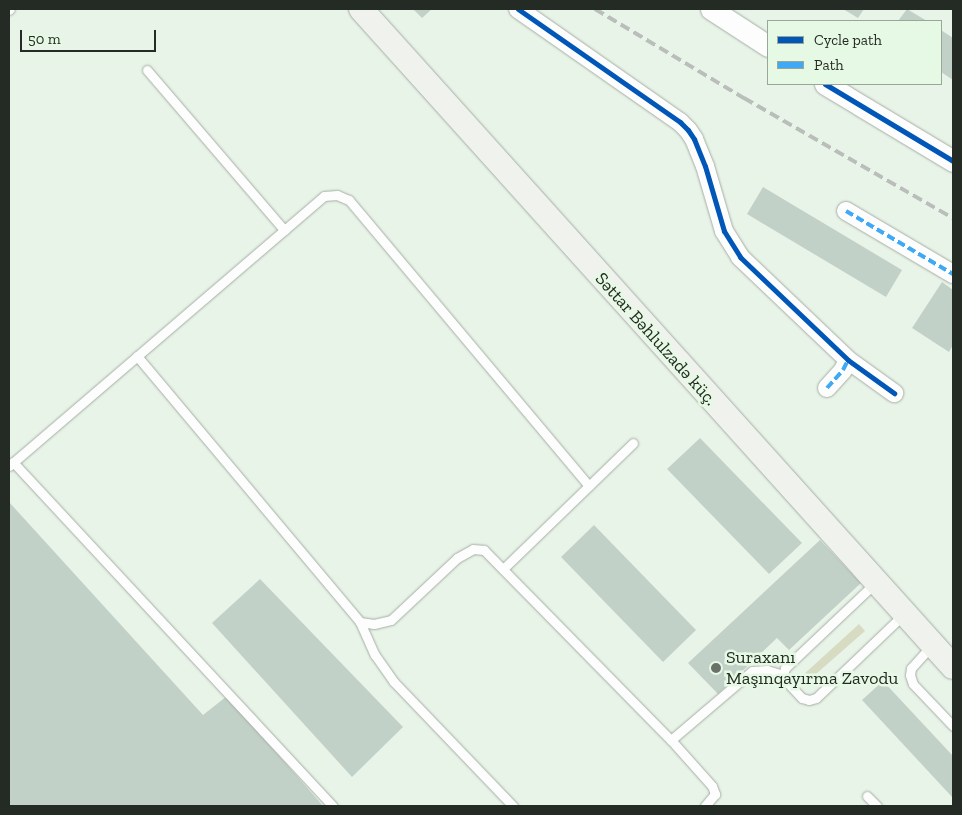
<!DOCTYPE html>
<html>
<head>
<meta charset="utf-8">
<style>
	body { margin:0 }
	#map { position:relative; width:962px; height:815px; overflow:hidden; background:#e9f4e9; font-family:"Zilla Slab",serif }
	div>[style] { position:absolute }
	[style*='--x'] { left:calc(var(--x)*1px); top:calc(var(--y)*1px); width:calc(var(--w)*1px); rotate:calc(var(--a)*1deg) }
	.green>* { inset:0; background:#d7dbc2 }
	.building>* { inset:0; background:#c2d1c7 }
	.roads { filter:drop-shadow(0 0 1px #a5aea5) drop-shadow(0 0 1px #a5aea5) }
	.service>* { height:9px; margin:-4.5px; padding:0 4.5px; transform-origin:4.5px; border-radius:4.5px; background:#fcfdfc }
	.minor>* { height:18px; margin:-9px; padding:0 9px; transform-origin:9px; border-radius:9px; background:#fcfdfc }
	.tertiary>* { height:21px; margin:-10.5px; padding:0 10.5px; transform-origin:10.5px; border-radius:10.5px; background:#fcfdfc }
	.secondary>* { height:24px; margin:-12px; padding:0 12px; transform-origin:12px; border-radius:12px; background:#f0f3ed }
	.rail>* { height:4px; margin-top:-2px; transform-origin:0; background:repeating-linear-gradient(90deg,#babeba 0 10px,transparent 0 15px) }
	.quiet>* { height:4px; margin-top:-2px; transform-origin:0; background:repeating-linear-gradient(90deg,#3fa9f5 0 8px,transparent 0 12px) }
	.cycleway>* { height:5px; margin:-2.5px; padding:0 2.5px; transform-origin:2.5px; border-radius:2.5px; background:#0057b8 }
	.dots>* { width:14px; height:14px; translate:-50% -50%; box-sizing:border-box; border:2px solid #e5f9e4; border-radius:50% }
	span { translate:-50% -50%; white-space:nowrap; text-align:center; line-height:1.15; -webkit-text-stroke:5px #e5f9e4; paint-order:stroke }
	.street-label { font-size:18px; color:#242b24 }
	.poi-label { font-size:18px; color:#242b24 }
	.left { translate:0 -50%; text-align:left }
	.frame { position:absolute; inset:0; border:10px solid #242b24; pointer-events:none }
	.legend { position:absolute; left:767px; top:20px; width:175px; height:65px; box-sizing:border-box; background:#e5f9e4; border:1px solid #98a797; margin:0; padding:6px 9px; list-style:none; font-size:15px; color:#242b24 }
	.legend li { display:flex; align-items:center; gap:10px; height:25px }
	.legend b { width:25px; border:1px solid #98a797 }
	.scale { position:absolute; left:20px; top:30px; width:136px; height:22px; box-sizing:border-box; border:2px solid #242b24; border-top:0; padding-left:6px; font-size:15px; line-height:18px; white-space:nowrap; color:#242b24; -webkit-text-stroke:4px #e5f9e4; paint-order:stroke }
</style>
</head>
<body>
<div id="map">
	<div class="green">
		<i style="clip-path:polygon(859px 624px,865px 631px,808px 681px,803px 675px)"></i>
	</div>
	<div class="building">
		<i style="clip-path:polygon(413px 9px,432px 9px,422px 18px)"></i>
		<i style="clip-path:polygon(843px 9px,864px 9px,858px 18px)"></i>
		<i style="clip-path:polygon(907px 9px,927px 21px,898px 21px)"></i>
		<i style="clip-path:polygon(941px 30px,953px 38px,953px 80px,941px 72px)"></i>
		<i style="clip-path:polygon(763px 187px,902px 270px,886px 297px,747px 214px)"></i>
		<i style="clip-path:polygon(942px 282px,953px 290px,953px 345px,949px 352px,912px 328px)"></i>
		<i style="clip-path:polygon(700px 438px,802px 543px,769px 574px,667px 469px)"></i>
		<i style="clip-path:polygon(9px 502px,203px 715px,227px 696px,323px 806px,9px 806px)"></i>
		<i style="clip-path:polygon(594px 525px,696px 630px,663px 662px,561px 557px)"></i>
		<i style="clip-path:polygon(820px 540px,861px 583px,789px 650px,777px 638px,718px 694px,688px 663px)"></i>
		<i style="clip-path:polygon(260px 579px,403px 727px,352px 777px,212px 623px)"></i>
		<i style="clip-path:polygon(883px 681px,953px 756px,953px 798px,862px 700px)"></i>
	</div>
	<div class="roads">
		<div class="service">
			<i style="--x:9;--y:10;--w:1;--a:-45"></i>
			<i style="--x:147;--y:70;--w:211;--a:49.4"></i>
			<i style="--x:137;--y:356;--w:347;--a:50"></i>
			<i style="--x:360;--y:622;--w:14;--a:8"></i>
			<i style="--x:374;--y:624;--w:17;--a:-13"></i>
			<i style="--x:391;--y:620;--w:91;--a:-43.2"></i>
			<i style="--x:457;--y:558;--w:18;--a:-29"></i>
			<i style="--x:473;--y:549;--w:11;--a:5"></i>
			<i style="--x:484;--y:550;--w:267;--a:45.5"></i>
			<i style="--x:671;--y:740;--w:62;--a:48.3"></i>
			<i style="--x:712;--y:786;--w:9;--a:69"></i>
			<i style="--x:715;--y:794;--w:16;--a:130"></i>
			<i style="--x:13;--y:462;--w:470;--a:47.1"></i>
			<i style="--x:9;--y:466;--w:415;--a:-40.6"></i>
			<i style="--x:324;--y:196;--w:13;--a:-4"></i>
			<i style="--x:337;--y:195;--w:13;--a:23"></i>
			<i style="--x:349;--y:200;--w:373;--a:50"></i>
			<i style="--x:503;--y:569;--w:181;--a:-44.1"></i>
			<i style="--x:875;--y:583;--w:124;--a:136.6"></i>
			<i style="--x:785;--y:668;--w:7;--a:106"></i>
			<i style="--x:783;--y:675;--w:5;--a:68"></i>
			<i style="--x:785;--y:680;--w:25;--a:47"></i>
			<i style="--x:802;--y:698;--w:7;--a:16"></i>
			<i style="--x:809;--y:700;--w:7;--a:-16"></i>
			<i style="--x:816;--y:698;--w:122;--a:-43.7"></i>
			<i style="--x:360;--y:622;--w:36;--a:66"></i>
			<i style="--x:375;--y:655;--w:33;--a:55"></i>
			<i style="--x:394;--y:682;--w:172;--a:46.2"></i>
			<i style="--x:932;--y:645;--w:31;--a:132"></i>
			<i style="--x:911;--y:668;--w:7;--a:98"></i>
			<i style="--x:910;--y:675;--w:9;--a:72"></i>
			<i style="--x:913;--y:684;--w:58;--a:46.4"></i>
			<i style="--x:671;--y:740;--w:106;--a:-40.4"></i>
			<i style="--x:752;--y:671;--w:15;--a:-4"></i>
			<i style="--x:767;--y:670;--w:17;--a:17"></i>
			<i style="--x:867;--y:796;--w:14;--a:45"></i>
		</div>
		<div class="minor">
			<i style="--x:518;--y:9;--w:198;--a:34.9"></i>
			<i style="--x:680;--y:122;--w:11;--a:45"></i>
			<i style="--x:688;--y:130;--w:11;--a:56"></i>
			<i style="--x:694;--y:139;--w:29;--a:68"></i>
			<i style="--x:705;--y:166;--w:68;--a:73.7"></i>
			<i style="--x:724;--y:231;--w:31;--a:58"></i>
			<i style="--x:740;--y:257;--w:149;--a:43.6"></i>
			<i style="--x:848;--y:360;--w:57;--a:35.7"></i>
			<i style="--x:846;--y:211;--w:124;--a:30.5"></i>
			<i style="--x:827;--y:388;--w:24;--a:-48"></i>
			<i style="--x:843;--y:370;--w:11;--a:-63"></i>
		</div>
		<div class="tertiary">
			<i style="--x:711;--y:9;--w:68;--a:33"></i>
			<i style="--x:825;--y:84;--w:149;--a:31"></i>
		</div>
		<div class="secondary">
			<i style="--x:361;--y:9;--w:885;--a:48.02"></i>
		</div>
	</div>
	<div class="rail">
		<i style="--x:595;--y:9;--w:174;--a:30.9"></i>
		<i style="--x:744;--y:98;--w:241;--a:29.9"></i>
	</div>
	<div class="quiet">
		<i style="--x:846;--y:211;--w:124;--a:30.5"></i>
		<i style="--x:827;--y:388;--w:24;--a:-48"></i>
		<i style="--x:843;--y:370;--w:11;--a:-63"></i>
	</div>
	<div class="cycleway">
		<i style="--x:518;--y:9;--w:198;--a:34.9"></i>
		<i style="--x:680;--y:122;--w:11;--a:45"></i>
		<i style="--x:688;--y:130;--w:11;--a:56"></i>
		<i style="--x:694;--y:139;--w:29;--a:68"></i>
		<i style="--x:705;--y:166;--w:68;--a:73.7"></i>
		<i style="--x:724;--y:231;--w:31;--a:58"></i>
		<i style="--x:740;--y:257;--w:149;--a:43.6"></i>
		<i style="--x:848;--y:360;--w:57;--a:35.7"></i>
		<i style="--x:825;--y:84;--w:149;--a:31"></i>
	</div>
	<div class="dots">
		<i style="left:716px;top:668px;background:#697169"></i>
	</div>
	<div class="street-label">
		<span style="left:656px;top:339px;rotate:48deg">Səttar Bəhlulzadə küç.</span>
	</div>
	<div class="poi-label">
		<span class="left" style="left:726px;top:668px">Suraxanı<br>Maşınqayırma Zavodu</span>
	</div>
	<div class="frame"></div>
	<ul class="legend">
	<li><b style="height:6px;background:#0057b8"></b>Cycle path</li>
	<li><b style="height:6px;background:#3fa9f5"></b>Path</li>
	</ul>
	<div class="scale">50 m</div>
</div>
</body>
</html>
